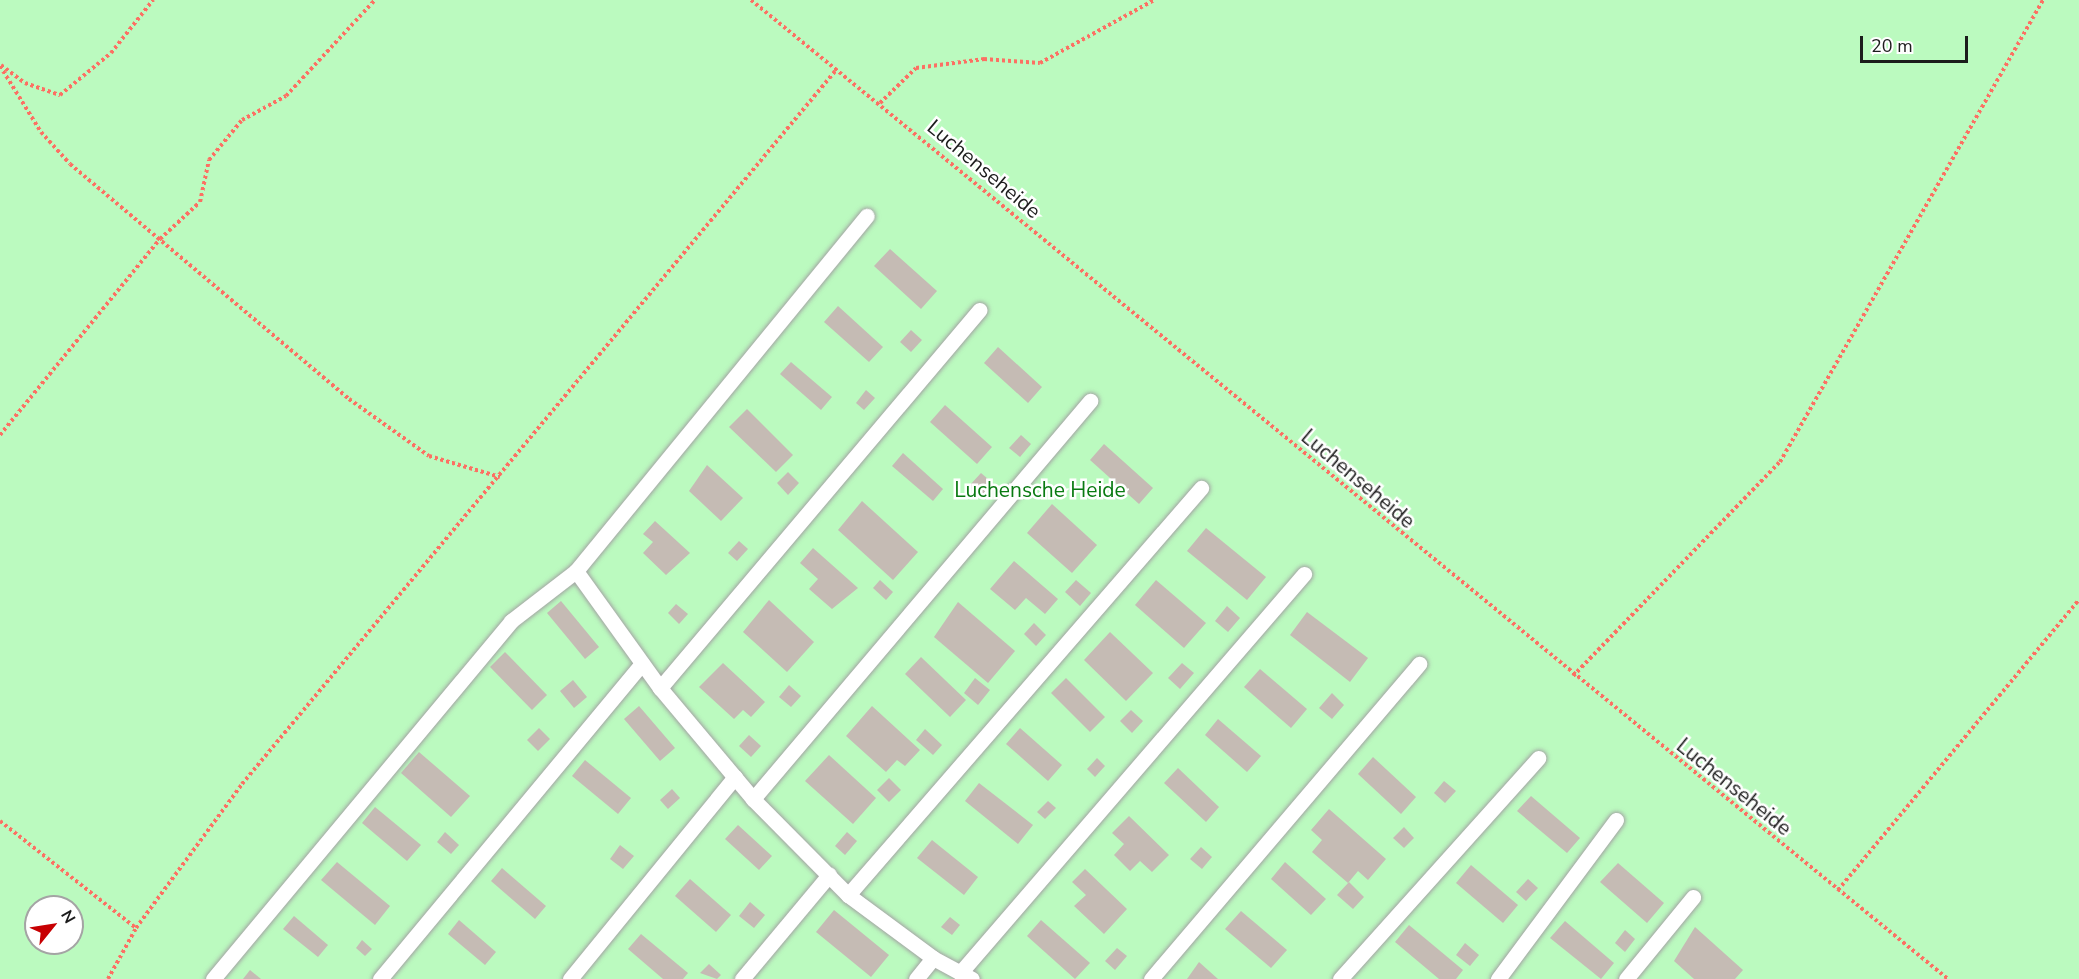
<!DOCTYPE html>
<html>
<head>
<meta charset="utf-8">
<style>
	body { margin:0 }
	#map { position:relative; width:2079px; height:979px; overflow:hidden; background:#eee9e1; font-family:"Nunito Sans",sans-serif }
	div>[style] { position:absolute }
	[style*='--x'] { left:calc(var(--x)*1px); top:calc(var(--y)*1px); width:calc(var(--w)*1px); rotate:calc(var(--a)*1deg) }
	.park>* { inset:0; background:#bbfabf }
	.building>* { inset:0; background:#c5bbb4 }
	.path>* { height:4px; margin-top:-2px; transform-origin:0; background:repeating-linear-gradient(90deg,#fc7063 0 3px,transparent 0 6px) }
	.roads { filter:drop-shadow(0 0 2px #a3a3a3) drop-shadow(0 0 2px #a3a3a3) }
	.service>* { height:15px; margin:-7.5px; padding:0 7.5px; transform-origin:7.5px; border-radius:7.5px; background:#fff }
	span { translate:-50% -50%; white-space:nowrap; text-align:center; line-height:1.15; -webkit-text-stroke:5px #fff; paint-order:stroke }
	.street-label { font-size:21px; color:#1c1c1c }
	.park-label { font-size:21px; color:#097a11 }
	.north { position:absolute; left:24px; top:895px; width:60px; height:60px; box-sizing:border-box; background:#fff; border:2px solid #a4a4a4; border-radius:50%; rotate:60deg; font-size:16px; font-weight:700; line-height:24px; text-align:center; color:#1c1c1c }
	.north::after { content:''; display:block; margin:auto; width:21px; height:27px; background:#c70003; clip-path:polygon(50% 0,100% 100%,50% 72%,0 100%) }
	.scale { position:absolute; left:1860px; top:36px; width:108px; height:27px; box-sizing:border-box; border:3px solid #1c1c1c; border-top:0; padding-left:8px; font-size:18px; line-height:21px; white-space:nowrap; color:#1c1c1c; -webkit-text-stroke:4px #fff; paint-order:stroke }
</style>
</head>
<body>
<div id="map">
	<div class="park">
		<i style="clip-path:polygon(evenodd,0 0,2079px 0,2079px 979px,0 979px,0 0,36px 907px,72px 907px,72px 943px,36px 943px,36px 907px)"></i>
	</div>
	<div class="building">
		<i style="clip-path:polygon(890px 249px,937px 291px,921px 309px,874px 266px)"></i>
		<i style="clip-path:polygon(838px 306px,883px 347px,869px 362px,824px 322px)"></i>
		<i style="clip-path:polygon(911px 330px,922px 340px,911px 352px,900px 342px)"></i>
		<i style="clip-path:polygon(998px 347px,1042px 387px,1028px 403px,984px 363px)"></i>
		<i style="clip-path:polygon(791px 362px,832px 397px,821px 410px,780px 374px)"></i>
		<i style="clip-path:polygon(866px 390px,875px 398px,864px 410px,856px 403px)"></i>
		<i style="clip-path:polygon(945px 405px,992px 447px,977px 464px,930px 422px)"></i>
		<i style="clip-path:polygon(747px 409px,793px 455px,776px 472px,729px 427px)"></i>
		<i style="clip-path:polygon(1021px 435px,1031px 444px,1020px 457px,1009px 448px)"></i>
		<i style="clip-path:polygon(1104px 444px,1153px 488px,1139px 504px,1090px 460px)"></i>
		<i style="clip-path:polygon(903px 453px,943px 489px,933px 501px,892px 466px)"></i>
		<i style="clip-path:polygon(707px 465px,743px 498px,721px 521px,689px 491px)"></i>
		<i style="clip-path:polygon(788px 472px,799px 483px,788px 495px,777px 483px)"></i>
		<i style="clip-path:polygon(981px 473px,995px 485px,983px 498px,969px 486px)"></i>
		<i style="clip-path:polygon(862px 501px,918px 552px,893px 580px,838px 530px)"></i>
		<i style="clip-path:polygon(1052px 504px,1097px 545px,1072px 573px,1027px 533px)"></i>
		<i style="clip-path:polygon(655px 521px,690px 553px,666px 575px,643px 553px,653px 542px,643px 534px)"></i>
		<i style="clip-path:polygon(1206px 528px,1266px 577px,1247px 600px,1187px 551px)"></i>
		<i style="clip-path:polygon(739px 541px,748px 549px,737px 561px,728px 553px)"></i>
		<i style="clip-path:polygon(813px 548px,858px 588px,832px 609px,809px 589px,818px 579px,800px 563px)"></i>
		<i style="clip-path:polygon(1014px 561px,1058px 599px,1045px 614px,1026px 598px,1015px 610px,990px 589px)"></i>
		<i style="clip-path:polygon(880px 580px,893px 592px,886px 600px,873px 588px)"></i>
		<i style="clip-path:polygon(1076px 580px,1091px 593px,1080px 606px,1065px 592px)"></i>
		<i style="clip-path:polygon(1156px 580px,1206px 623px,1184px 648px,1135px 605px)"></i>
		<i style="clip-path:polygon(769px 600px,814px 642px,787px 672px,743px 632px)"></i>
		<i style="clip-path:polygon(561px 601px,599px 647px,585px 659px,547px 613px)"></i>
		<i style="clip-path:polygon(958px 602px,1015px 651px,988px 683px,934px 637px)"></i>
		<i style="clip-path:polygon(676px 604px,688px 614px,679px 624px,668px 613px)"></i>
		<i style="clip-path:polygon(1227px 606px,1240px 618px,1228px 632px,1215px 621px)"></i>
		<i style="clip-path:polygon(1307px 612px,1368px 658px,1350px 682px,1290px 635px)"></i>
		<i style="clip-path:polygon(1034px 623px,1046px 635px,1036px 646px,1024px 634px)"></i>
		<i style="clip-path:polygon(1110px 632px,1153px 673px,1126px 701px,1084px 660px)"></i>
		<i style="clip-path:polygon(505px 652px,547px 695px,532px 710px,490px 667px)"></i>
		<i style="clip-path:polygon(921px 657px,966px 700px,950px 717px,905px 674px)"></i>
		<i style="clip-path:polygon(723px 663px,765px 702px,751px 717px,743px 710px,734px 719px,699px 687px)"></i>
		<i style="clip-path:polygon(1182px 663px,1194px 673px,1180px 689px,1168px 678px)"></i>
		<i style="clip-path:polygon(1260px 669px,1307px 709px,1291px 728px,1244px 687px)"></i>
		<i style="clip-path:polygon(975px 678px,990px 690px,978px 705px,964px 693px)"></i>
		<i style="clip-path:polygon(1066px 678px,1105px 717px,1090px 732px,1051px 693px)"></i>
		<i style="clip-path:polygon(573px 680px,587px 697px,574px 708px,560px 691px)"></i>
		<i style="clip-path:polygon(789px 685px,801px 696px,791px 707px,779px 697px)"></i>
		<i style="clip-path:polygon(1332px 693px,1344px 705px,1332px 719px,1319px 708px)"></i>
		<i style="clip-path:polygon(639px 706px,675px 748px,660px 761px,624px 719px)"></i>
		<i style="clip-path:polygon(872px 706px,920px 750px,905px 766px,897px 760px,886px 772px,846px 736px)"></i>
		<i style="clip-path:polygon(1131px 710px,1143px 721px,1132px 733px,1120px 721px)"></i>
		<i style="clip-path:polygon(1218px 719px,1261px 756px,1247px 772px,1205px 735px)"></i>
		<i style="clip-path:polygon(539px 728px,550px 739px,538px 751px,527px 740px)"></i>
		<i style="clip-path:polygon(1020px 728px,1062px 765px,1048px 781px,1006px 744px)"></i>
		<i style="clip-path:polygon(925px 729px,942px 745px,933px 755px,916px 740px)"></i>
		<i style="clip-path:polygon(749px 735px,761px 746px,751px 757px,739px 746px)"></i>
		<i style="clip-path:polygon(419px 752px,470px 796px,451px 817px,401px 773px)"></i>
		<i style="clip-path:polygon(829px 755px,876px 798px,853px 824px,805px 781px)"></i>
		<i style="clip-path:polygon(1373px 757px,1416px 797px,1401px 814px,1358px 774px)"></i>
		<i style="clip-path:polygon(1097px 758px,1105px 766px,1095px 777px,1087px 769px)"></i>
		<i style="clip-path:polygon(585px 760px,631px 798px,618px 814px,572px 776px)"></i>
		<i style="clip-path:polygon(1178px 768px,1219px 807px,1206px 822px,1164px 783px)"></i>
		<i style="clip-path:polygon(889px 778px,901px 790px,889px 802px,877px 790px)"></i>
		<i style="clip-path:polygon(1444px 781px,1456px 791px,1445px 803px,1434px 793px)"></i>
		<i style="clip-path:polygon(979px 783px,1033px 825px,1018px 844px,965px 801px)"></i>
		<i style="clip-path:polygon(672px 789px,680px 798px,668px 809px,660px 800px)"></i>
		<i style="clip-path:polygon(1531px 796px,1580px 838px,1567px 853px,1517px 811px)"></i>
		<i style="clip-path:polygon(1048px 801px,1056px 808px,1045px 819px,1037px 812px)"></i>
		<i style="clip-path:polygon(375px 807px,421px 845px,407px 861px,362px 823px)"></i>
		<i style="clip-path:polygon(1329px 809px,1386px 859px,1368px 880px,1358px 871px,1348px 883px,1312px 852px,1322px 840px,1311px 830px)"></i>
		<i style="clip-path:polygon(1129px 816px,1169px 855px,1152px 872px,1140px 861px,1130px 871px,1114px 855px,1124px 844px,1112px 833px)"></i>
		<i style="clip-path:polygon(738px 825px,772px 856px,759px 870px,725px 839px)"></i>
		<i style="clip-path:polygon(1404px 827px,1414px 838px,1404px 848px,1393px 838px)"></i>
		<i style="clip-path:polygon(445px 832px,459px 845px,451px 854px,437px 842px)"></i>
		<i style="clip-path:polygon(847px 832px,857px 841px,845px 855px,835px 846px)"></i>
		<i style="clip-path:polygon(932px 840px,978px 877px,964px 895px,917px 858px)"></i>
		<i style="clip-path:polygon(620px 845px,634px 856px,623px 869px,610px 859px)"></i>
		<i style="clip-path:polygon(1201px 847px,1212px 857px,1202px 869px,1190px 859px)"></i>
		<i style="clip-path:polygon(337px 862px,390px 906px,375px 925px,321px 880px)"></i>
		<i style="clip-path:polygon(1285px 862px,1326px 899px,1311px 915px,1271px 879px)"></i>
		<i style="clip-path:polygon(1618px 863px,1664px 903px,1647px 923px,1600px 882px)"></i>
		<i style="clip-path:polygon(1471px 865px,1518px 905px,1503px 923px,1456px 883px)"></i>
		<i style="clip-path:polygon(502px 868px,546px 906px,535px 919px,491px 881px)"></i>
		<i style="clip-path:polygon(1085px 869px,1127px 909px,1104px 934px,1074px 906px,1086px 895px,1072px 882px)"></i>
		<i style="clip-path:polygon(690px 879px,731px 915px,716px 932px,675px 896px)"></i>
		<i style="clip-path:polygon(1528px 879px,1538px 888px,1526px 901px,1516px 892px)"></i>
		<i style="clip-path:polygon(1349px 882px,1364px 897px,1353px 909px,1337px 895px)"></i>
		<i style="clip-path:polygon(750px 902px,765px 915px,754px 928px,739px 916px)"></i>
		<i style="clip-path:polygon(834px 910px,889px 955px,871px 977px,816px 932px)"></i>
		<i style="clip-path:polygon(1241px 911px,1287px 950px,1271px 968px,1225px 929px)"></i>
		<i style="clip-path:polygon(294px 916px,328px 945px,318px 957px,283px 929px)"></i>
		<i style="clip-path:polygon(950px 917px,960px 925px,952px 935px,941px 927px)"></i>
		<i style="clip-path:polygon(459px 920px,496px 952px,485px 965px,448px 934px)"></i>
		<i style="clip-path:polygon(1041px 920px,1090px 963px,1075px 979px,1027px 936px)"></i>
		<i style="clip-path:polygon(1565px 921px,1614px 963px,1601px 979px,1550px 938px)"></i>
		<i style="clip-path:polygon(1409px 925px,1463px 970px,1456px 979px,1439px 979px,1395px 942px)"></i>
		<i style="clip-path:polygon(1695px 927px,1743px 970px,1735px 979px,1694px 979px,1674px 961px)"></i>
		<i style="clip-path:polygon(1625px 930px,1635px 939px,1625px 952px,1615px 943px)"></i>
		<i style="clip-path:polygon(641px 934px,688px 973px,683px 979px,663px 979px,628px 949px)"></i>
		<i style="clip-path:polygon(362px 940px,372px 949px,365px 956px,356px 948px)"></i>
		<i style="clip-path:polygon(1465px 943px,1479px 955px,1470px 966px,1456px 955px)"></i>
		<i style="clip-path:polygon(1117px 948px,1127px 956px,1115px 970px,1105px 961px)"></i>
		<i style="clip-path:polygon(1199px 962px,1218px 979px,1187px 979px)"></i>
		<i style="clip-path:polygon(709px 964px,721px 975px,717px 979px,700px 973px)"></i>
		<i style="clip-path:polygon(250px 970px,261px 979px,243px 979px)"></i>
	</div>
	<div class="path">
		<i style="--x:751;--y:0;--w:1546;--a:39.28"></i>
		<i style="--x:1;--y:65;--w:30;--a:37"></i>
		<i style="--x:25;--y:83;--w:37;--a:19"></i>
		<i style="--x:60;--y:95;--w:66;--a:-39.5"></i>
		<i style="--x:111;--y:53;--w:68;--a:-51.6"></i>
		<i style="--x:0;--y:66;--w:78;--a:58.2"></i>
		<i style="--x:41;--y:132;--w:43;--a:47.8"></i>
		<i style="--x:70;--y:164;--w:365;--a:40.1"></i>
		<i style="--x:349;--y:399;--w:98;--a:35.5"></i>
		<i style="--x:429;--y:456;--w:74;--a:16.5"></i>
		<i style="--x:880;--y:103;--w:50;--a:-44.2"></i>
		<i style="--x:916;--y:68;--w:69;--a:-7.5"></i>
		<i style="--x:984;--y:59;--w:56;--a:4.1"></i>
		<i style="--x:1040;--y:63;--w:130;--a:-28.9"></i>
		<i style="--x:0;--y:435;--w:253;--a:-50.8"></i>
		<i style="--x:160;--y:239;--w:54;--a:-42.8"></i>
		<i style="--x:200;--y:202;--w:43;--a:-77.9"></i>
		<i style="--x:209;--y:160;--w:52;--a:-50.5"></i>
		<i style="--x:242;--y:120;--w:50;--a:-28.6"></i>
		<i style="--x:286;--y:96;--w:131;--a:-47.2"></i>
		<i style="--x:1573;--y:676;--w:298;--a:-46"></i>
		<i style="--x:1780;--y:462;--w:532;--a:-60.35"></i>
		<i style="--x:0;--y:821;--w:173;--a:38.2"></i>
		<i style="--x:1838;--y:890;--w:377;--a:-50.3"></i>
		<i style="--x:108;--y:979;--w:58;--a:-61.2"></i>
		<i style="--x:136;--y:928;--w:179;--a:-53.6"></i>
		<i style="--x:242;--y:784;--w:929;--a:-50.24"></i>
	</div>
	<div class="roads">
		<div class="service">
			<i style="--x:576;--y:571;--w:144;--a:54.3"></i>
			<i style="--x:660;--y:688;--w:145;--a:50"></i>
			<i style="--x:753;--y:799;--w:135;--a:45.3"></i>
			<i style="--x:848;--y:895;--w:106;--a:36.5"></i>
			<i style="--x:933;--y:958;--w:44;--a:28.3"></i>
			<i style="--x:660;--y:688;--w:495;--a:-49.8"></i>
			<i style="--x:753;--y:799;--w:522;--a:-49.74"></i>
			<i style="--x:848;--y:895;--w:539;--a:-49.06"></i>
			<i style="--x:960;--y:973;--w:527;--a:-49.23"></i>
			<i style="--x:213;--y:979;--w:466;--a:-50.2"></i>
			<i style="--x:511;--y:621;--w:82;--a:-37.6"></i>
			<i style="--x:576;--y:571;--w:459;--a:-50.7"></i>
			<i style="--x:380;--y:979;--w:410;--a:-50.3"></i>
			<i style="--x:570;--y:979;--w:261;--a:-50.8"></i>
			<i style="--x:742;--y:979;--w:136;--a:-50.1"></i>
			<i style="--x:916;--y:979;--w:27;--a:-51"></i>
			<i style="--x:1151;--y:979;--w:414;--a:-49.6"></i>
			<i style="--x:1340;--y:979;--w:297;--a:-48.1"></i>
			<i style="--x:1498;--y:979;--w:198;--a:-53.4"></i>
			<i style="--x:1626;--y:979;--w:106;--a:-50.7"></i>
		</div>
	</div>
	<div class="street-label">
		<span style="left:984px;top:169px;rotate:40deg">Luchenseheide</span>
		<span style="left:1358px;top:479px;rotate:40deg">Luchenseheide</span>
		<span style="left:1734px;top:787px;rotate:39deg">Luchenseheide</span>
	</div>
	<div class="park-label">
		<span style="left:1040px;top:490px">Luchensche Heide</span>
	</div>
	<div class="north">N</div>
	<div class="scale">20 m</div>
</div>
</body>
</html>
